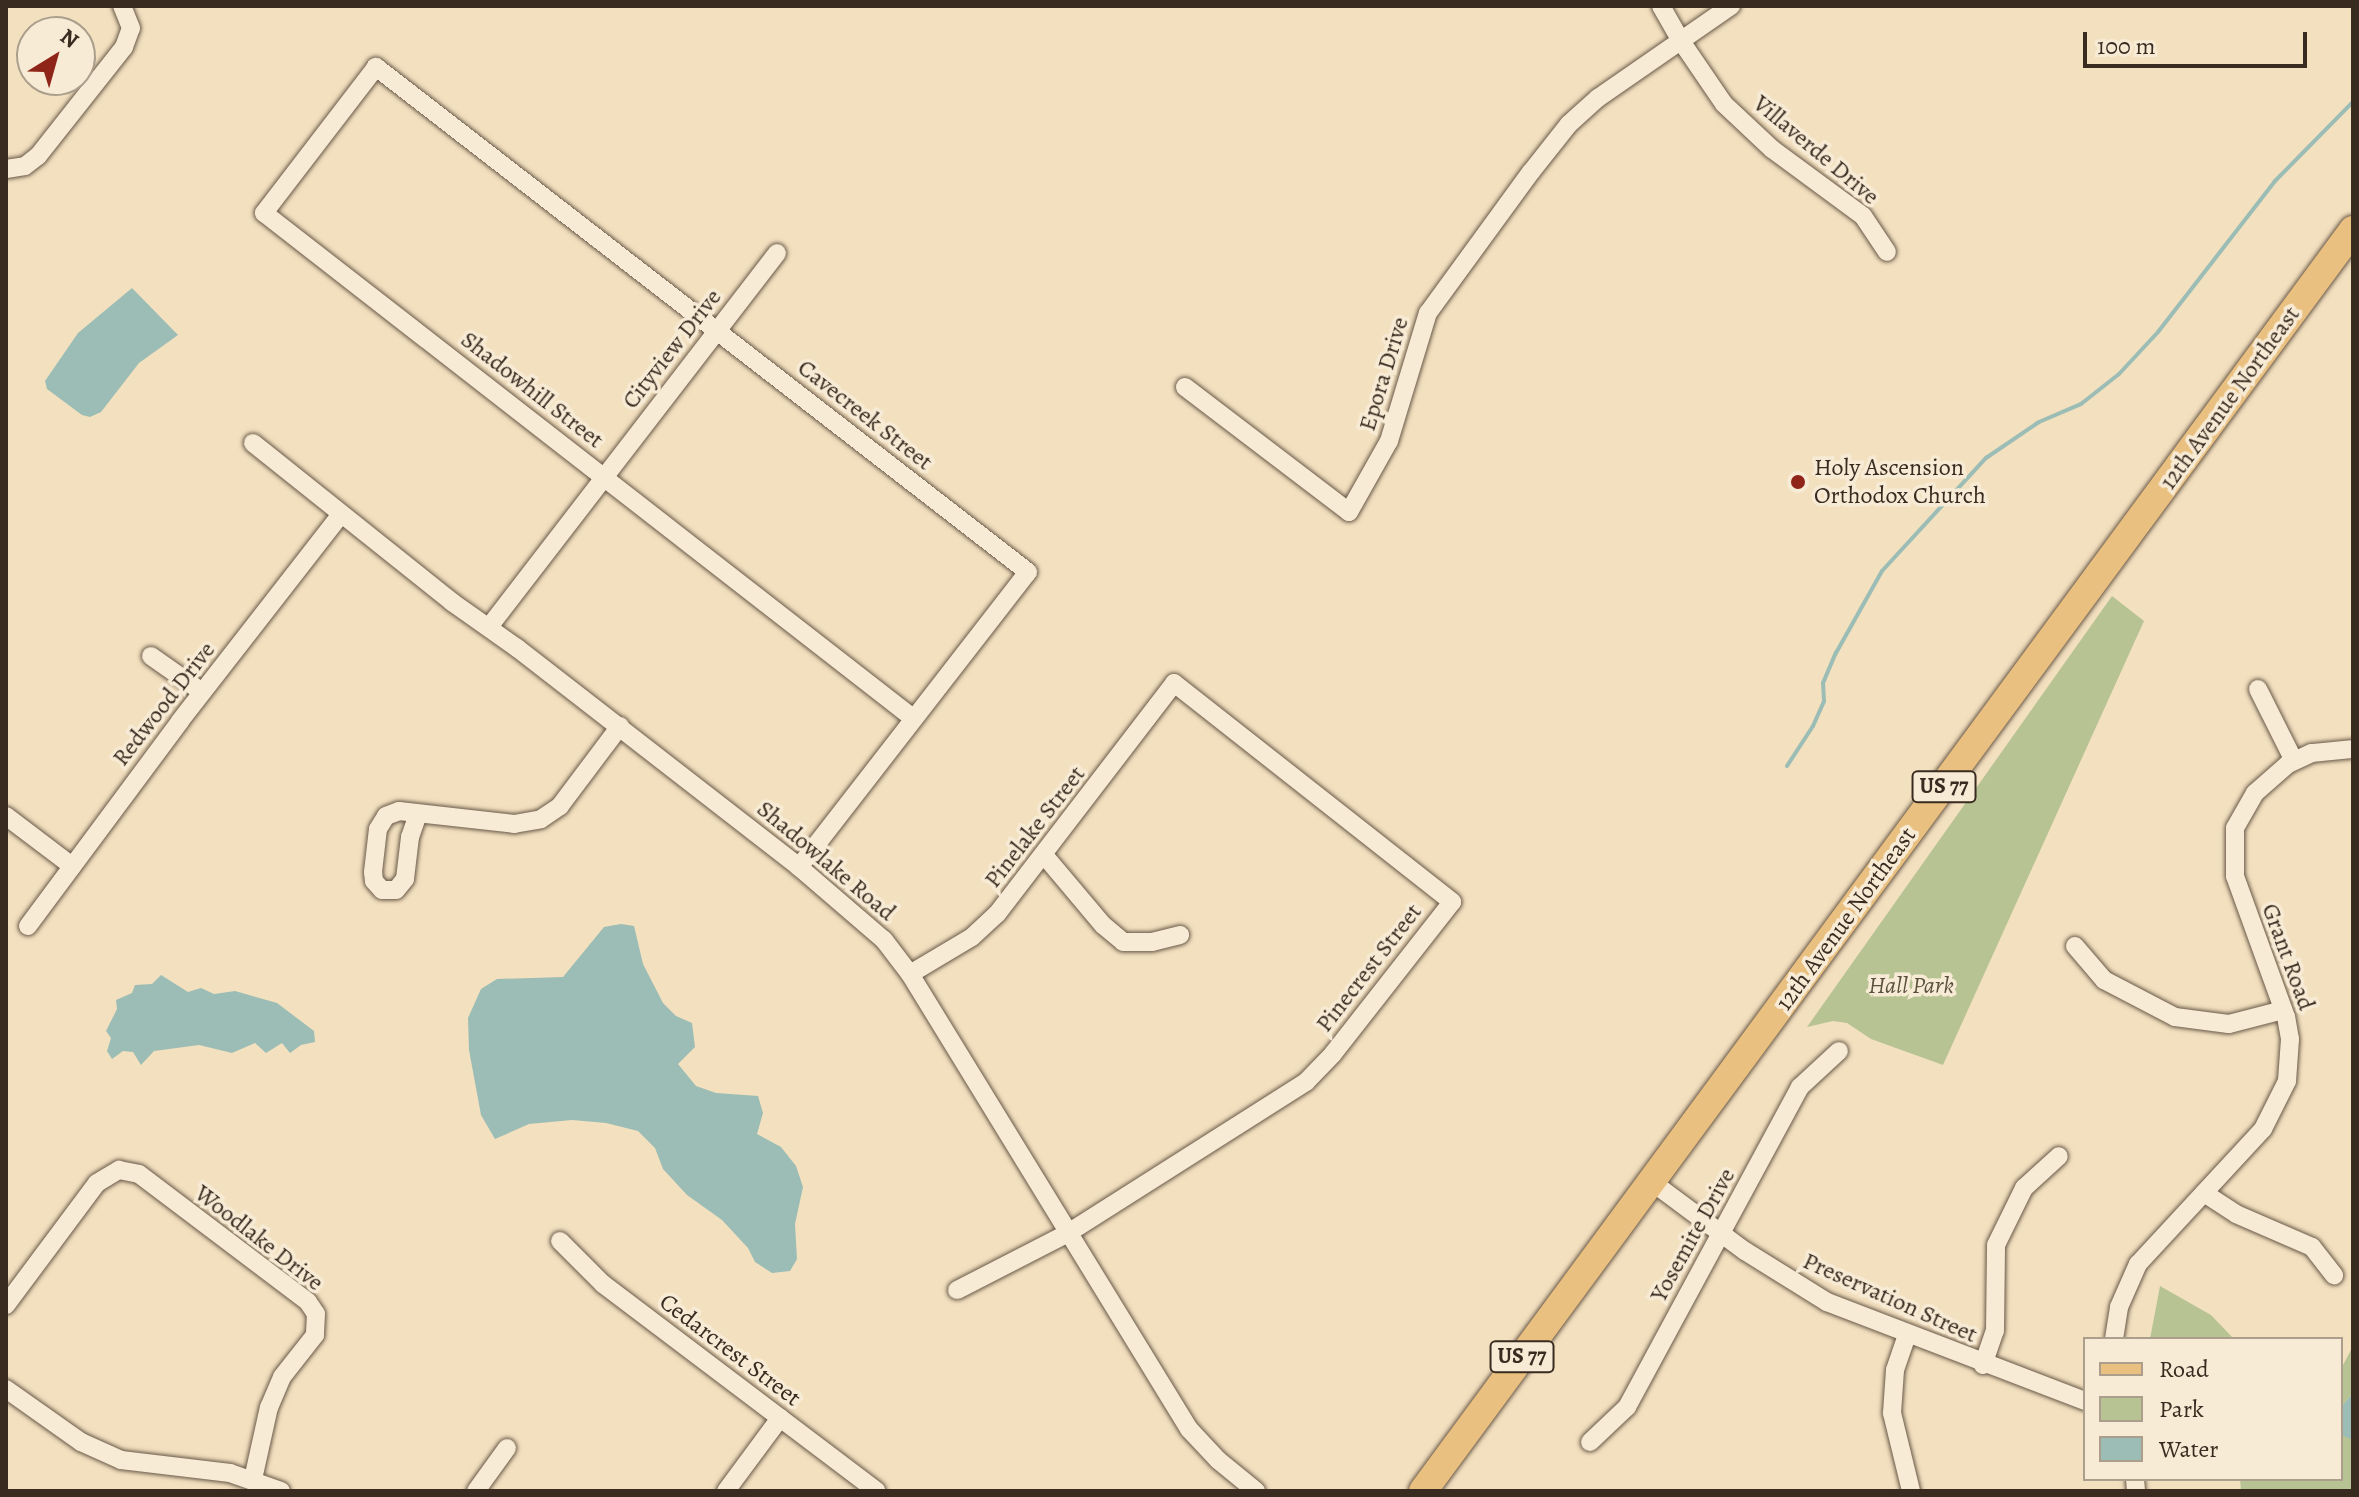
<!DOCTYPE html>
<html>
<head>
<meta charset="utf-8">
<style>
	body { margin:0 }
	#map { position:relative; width:2359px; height:1497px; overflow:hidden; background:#f3e0bf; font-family:Alegreya,serif }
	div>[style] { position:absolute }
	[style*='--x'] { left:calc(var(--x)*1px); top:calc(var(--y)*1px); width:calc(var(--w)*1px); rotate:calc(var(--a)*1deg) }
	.green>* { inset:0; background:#b8c394 }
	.water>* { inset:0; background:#9bbdb5 }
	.stream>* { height:4px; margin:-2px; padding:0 2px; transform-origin:2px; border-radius:2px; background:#9bbdb5 }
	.roads { filter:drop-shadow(0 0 2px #685848) drop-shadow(0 0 2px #685848) }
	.street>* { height:18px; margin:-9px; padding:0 9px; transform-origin:9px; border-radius:9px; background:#f7ebd5 }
	.primary>* { height:28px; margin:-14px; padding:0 14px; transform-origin:14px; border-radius:14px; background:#eac080 }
	.dots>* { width:22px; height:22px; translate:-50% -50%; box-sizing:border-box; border:4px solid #f7ebd5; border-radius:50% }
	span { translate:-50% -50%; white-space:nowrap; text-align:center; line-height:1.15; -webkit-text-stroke:7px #f7ebd5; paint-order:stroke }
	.shield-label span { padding:2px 6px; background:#f7ebd5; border:2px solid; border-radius:6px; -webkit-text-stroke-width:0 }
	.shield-label { font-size:22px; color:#392b20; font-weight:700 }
	.street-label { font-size:24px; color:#392b20 }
	.poi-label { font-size:24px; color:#392b20 }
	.left { translate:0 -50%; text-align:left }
	.park-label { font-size:24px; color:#59513d; font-style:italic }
	.frame { position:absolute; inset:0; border:8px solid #392b20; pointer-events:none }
	.legend { position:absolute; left:2083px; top:1337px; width:260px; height:144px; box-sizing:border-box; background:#f7ebd5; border:2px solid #ab9e8d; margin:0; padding:10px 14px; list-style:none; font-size:24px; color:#392b20 }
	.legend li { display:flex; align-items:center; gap:16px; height:40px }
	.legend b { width:40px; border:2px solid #ab9e8d }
	.north { position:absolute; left:16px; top:16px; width:80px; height:80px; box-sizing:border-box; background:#f7ebd5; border:2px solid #ab9e8d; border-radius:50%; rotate:37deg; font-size:22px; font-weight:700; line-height:32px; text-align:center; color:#392b20 }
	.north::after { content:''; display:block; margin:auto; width:28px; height:36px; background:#8f2418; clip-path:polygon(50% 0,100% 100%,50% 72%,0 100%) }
	.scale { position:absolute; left:2083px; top:32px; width:224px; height:36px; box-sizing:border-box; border:4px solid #392b20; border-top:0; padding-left:10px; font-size:24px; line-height:28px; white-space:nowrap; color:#392b20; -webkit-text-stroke:6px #f7ebd5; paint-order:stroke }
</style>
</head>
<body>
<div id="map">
	<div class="green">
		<i style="clip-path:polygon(2112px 596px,2144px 621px,1943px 1065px,1871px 1039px,1847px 1023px,1833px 1021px,1807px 1027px)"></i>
		<i style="clip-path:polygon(2160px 1286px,2211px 1315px,2234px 1339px,2150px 1339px)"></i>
		<i style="clip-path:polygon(2353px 1346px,2353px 1393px,2341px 1407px,2341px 1369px)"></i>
		<i style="clip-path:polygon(2341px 1435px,2353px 1438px,2353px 1491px,2241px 1491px,2240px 1479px,2341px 1479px)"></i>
	</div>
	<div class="water">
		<i style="clip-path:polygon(132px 288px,178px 335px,139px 363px,101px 412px,90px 417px,82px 415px,47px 389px,45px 381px,78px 333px)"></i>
		<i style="clip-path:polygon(621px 924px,634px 926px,643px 964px,663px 1003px,676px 1016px,692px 1023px,695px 1047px,678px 1064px,696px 1086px,716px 1093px,758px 1096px,763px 1113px,757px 1134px,781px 1147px,796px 1166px,803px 1187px,795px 1224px,797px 1259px,790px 1271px,772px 1273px,755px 1262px,748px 1248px,722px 1220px,687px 1195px,663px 1169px,655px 1148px,638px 1131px,606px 1123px,572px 1120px,529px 1124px,495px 1139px,481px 1115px,469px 1050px,468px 1018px,481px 989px,497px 979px,563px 977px,604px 927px)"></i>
		<i style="clip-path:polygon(161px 975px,188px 992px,201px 988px,214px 994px,235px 991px,277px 1003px,314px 1031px,315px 1042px,301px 1045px,290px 1053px,282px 1043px,266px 1053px,255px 1043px,232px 1053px,199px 1045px,154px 1051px,141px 1065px,133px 1052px,123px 1051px,112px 1059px,107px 1051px,111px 1038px,106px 1031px,117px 1009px,116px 1000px,132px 993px,135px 985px,152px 984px)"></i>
		<i style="clip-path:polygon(2353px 1393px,2353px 1438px,2351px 1439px,2341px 1435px,2341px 1407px)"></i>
	</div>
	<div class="stream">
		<i style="--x:1787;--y:766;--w:48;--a:-57"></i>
		<i style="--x:1813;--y:726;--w:27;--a:-66"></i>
		<i style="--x:1824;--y:701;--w:18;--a:-93"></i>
		<i style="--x:1823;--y:683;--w:33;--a:-67"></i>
		<i style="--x:1836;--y:653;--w:94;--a:-60.7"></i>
		<i style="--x:1882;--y:571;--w:154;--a:-47.4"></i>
		<i style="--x:1986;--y:458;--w:64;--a:-34.2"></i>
		<i style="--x:2039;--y:422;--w:46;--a:-23.2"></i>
		<i style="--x:2081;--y:404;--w:48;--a:-38.3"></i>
		<i style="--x:2119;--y:374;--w:57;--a:-47.1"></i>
		<i style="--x:2158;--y:332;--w:191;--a:-52.2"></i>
		<i style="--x:2275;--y:181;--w:111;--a:-45.4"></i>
	</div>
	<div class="roads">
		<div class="street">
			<i style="--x:1661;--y:6;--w:40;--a:60.3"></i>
			<i style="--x:1681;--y:41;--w:76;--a:55.7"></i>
			<i style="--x:1724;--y:104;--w:66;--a:43.2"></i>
			<i style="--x:1772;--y:149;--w:113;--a:36.4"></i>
			<i style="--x:1863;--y:216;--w:43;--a:56.3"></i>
			<i style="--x:6;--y:169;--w:19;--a:-9"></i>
			<i style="--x:25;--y:166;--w:16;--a:-38"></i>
			<i style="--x:38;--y:156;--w:139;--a:-51.7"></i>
			<i style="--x:124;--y:47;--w:20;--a:-70"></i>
			<i style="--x:131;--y:28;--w:24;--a:-112"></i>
			<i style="--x:1185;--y:387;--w:206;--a:37.3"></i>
			<i style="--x:1349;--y:512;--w:81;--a:-60.6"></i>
			<i style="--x:1389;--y:441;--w:134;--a:-73.1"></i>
			<i style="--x:1428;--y:313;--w:175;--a:-53.9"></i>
			<i style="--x:1531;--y:172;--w:61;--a:-51.6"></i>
			<i style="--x:1569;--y:124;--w:39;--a:-42"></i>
			<i style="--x:1598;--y:98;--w:162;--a:-34.7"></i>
			<i style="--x:253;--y:443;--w:255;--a:38.6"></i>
			<i style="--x:452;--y:602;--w:80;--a:35.3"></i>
			<i style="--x:517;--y:648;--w:357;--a:37.8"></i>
			<i style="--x:799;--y:867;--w:112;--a:40.7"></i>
			<i style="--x:884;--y:940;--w:43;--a:52.6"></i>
			<i style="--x:910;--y:974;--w:534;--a:58.48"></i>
			<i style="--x:1189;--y:1429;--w:42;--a:46.9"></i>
			<i style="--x:1218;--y:1460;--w:49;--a:39.2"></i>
			<i style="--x:489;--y:627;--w:472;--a:-52.4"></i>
			<i style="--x:151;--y:656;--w:62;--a:35.2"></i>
			<i style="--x:2258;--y:689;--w:80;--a:63.4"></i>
			<i style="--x:418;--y:814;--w:24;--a:109"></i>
			<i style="--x:410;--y:837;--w:42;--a:96.8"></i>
			<i style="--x:405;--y:879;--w:14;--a:129"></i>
			<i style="--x:396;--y:890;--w:14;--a:180"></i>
			<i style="--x:382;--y:890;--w:12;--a:-132"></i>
			<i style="--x:374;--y:881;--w:9;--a:-96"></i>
			<i style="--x:373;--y:872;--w:43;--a:-83.4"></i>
			<i style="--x:378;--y:829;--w:15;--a:-58"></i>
			<i style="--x:386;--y:816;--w:14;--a:-21"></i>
			<i style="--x:399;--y:811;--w:116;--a:6.4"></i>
			<i style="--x:514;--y:824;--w:27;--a:-10"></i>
			<i style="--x:541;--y:819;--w:23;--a:-34"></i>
			<i style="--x:560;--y:806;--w:100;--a:-53.1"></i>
			<i style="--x:6;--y:816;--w:83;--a:37.1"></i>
			<i style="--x:1044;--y:855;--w:92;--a:49.9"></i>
			<i style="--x:1103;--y:925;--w:26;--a:40"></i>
			<i style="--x:1123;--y:942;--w:29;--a:0"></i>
			<i style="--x:1152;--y:942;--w:29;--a:-14"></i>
			<i style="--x:799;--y:867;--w:373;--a:-52.2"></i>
			<i style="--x:1028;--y:572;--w:825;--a:-142.24"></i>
			<i style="--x:376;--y:67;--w:184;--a:127.5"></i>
			<i style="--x:264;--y:213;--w:822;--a:37.89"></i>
			<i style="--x:28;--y:926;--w:255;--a:-53.4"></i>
			<i style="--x:180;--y:721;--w:262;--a:-52.1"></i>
			<i style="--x:2075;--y:946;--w:45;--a:49.5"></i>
			<i style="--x:2104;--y:980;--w:80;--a:27.5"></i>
			<i style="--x:2175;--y:1017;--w:54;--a:7.4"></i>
			<i style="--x:2229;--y:1024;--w:56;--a:-14.5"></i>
			<i style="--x:910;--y:974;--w:72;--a:-30.8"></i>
			<i style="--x:972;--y:937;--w:34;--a:-43"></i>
			<i style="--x:997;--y:914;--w:291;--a:-52.5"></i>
			<i style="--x:1174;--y:683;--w:354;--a:38.2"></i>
			<i style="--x:1452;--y:902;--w:193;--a:128.1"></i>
			<i style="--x:1333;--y:1054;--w:39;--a:134"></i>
			<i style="--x:1306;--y:1082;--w:280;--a:147.6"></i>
			<i style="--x:1070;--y:1232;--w:127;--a:152.8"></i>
			<i style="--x:1652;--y:1182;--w:116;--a:36.6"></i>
			<i style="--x:1745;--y:1251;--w:97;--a:31.9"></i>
			<i style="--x:1827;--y:1302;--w:276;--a:21"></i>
			<i style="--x:2204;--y:1193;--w:38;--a:33"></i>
			<i style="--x:2236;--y:1214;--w:83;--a:23.5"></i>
			<i style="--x:2312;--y:1247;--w:36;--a:52"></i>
			<i style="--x:560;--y:1241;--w:61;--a:45"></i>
			<i style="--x:603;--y:1284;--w:343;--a:37.1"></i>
			<i style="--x:6;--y:1305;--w:152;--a:-53.3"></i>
			<i style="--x:97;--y:1183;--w:26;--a:-31"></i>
			<i style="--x:119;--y:1170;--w:20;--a:11"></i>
			<i style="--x:139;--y:1174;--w:212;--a:37.1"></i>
			<i style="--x:308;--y:1302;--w:14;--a:56"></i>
			<i style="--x:316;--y:1314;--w:21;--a:93"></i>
			<i style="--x:315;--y:1335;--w:53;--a:128.2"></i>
			<i style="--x:282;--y:1377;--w:33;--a:113"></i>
			<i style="--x:269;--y:1407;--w:74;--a:102.5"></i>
			<i style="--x:1907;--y:1335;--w:37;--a:109"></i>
			<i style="--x:1895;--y:1370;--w:43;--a:94"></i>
			<i style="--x:1892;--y:1413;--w:80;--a:76.3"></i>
			<i style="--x:2114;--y:1339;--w:32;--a:-81"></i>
			<i style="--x:2119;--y:1307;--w:47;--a:-66.2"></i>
			<i style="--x:2138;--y:1264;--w:184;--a:-47.2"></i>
			<i style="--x:2263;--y:1129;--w:54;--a:-63.4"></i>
			<i style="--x:2287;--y:1081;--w:42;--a:-85.9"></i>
			<i style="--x:2290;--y:1039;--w:22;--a:-100"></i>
			<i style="--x:2286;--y:1017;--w:150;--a:-109.9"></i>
			<i style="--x:2235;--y:876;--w:48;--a:-90"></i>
			<i style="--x:2235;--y:828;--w:40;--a:-60.3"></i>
			<i style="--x:2255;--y:793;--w:44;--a:-41.3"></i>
			<i style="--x:2288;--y:764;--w:26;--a:-25"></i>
			<i style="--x:2312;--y:753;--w:41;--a:-5.6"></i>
			<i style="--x:1983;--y:1365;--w:36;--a:-71"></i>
			<i style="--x:1995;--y:1331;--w:86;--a:-89.3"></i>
			<i style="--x:1996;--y:1245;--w:64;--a:-63.8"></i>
			<i style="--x:2024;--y:1188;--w:47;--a:-42.4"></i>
			<i style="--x:6;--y:1389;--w:92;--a:35.2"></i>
			<i style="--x:81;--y:1442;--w:44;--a:24.2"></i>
			<i style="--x:121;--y:1460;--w:110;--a:6.8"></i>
			<i style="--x:230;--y:1473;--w:54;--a:19.4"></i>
			<i style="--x:1590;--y:1442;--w:51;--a:-43.4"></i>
			<i style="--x:1627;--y:1407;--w:364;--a:-61.6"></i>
			<i style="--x:1800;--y:1087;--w:53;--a:-42.7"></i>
			<i style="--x:2135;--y:1479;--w:12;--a:85"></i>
			<i style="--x:476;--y:1491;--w:53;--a:-54.2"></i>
			<i style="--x:726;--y:1491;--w:91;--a:-53.5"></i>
		</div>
		<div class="primary">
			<i style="--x:1423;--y:1491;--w:1567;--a:-53.59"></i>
		</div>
	</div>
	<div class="dots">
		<i style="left:1798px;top:482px;background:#8f2418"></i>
	</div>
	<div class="shield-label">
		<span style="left:1944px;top:787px">US 77</span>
		<span style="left:1522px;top:1357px">US 77</span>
	</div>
	<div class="street-label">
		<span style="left:1816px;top:150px;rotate:40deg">Villaverde Drive</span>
		<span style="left:672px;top:349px;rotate:-52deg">Cityview Drive</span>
		<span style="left:1384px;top:374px;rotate:-73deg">Epora Drive</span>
		<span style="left:532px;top:390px;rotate:38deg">Shadowhill Street</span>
		<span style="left:2230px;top:398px;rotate:-54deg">12th Avenue Northeast</span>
		<span style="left:865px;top:415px;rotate:38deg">Cavecreek Street</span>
		<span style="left:164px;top:704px;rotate:-52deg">Redwood Drive</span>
		<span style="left:1035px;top:827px;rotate:-52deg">Pinelake Street</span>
		<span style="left:826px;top:861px;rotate:40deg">Shadowlake Road</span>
		<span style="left:1846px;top:919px;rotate:-54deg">12th Avenue Northeast</span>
		<span style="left:2288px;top:957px;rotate:70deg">Grant Road</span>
		<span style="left:1369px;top:968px;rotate:-52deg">Pinecrest Street</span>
		<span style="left:1693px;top:1235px;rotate:-61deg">Yosemite Drive</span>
		<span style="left:259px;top:1238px;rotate:38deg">Woodlake Drive</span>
		<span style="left:1890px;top:1298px;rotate:24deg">Preservation Street</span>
		<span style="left:730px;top:1350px;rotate:37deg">Cedarcrest Street</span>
	</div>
	<div class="poi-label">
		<span class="left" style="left:1814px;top:482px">Holy Ascension<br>Orthodox Church</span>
	</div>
	<div class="park-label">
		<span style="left:1911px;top:986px">Hall Park</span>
	</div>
	<div class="frame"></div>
	<ul class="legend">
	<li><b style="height:10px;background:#eac080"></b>Road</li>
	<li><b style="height:22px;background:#b8c394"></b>Park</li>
	<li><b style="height:22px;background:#9bbdb5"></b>Water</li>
	</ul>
	<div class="north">N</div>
	<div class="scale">100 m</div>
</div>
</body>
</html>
